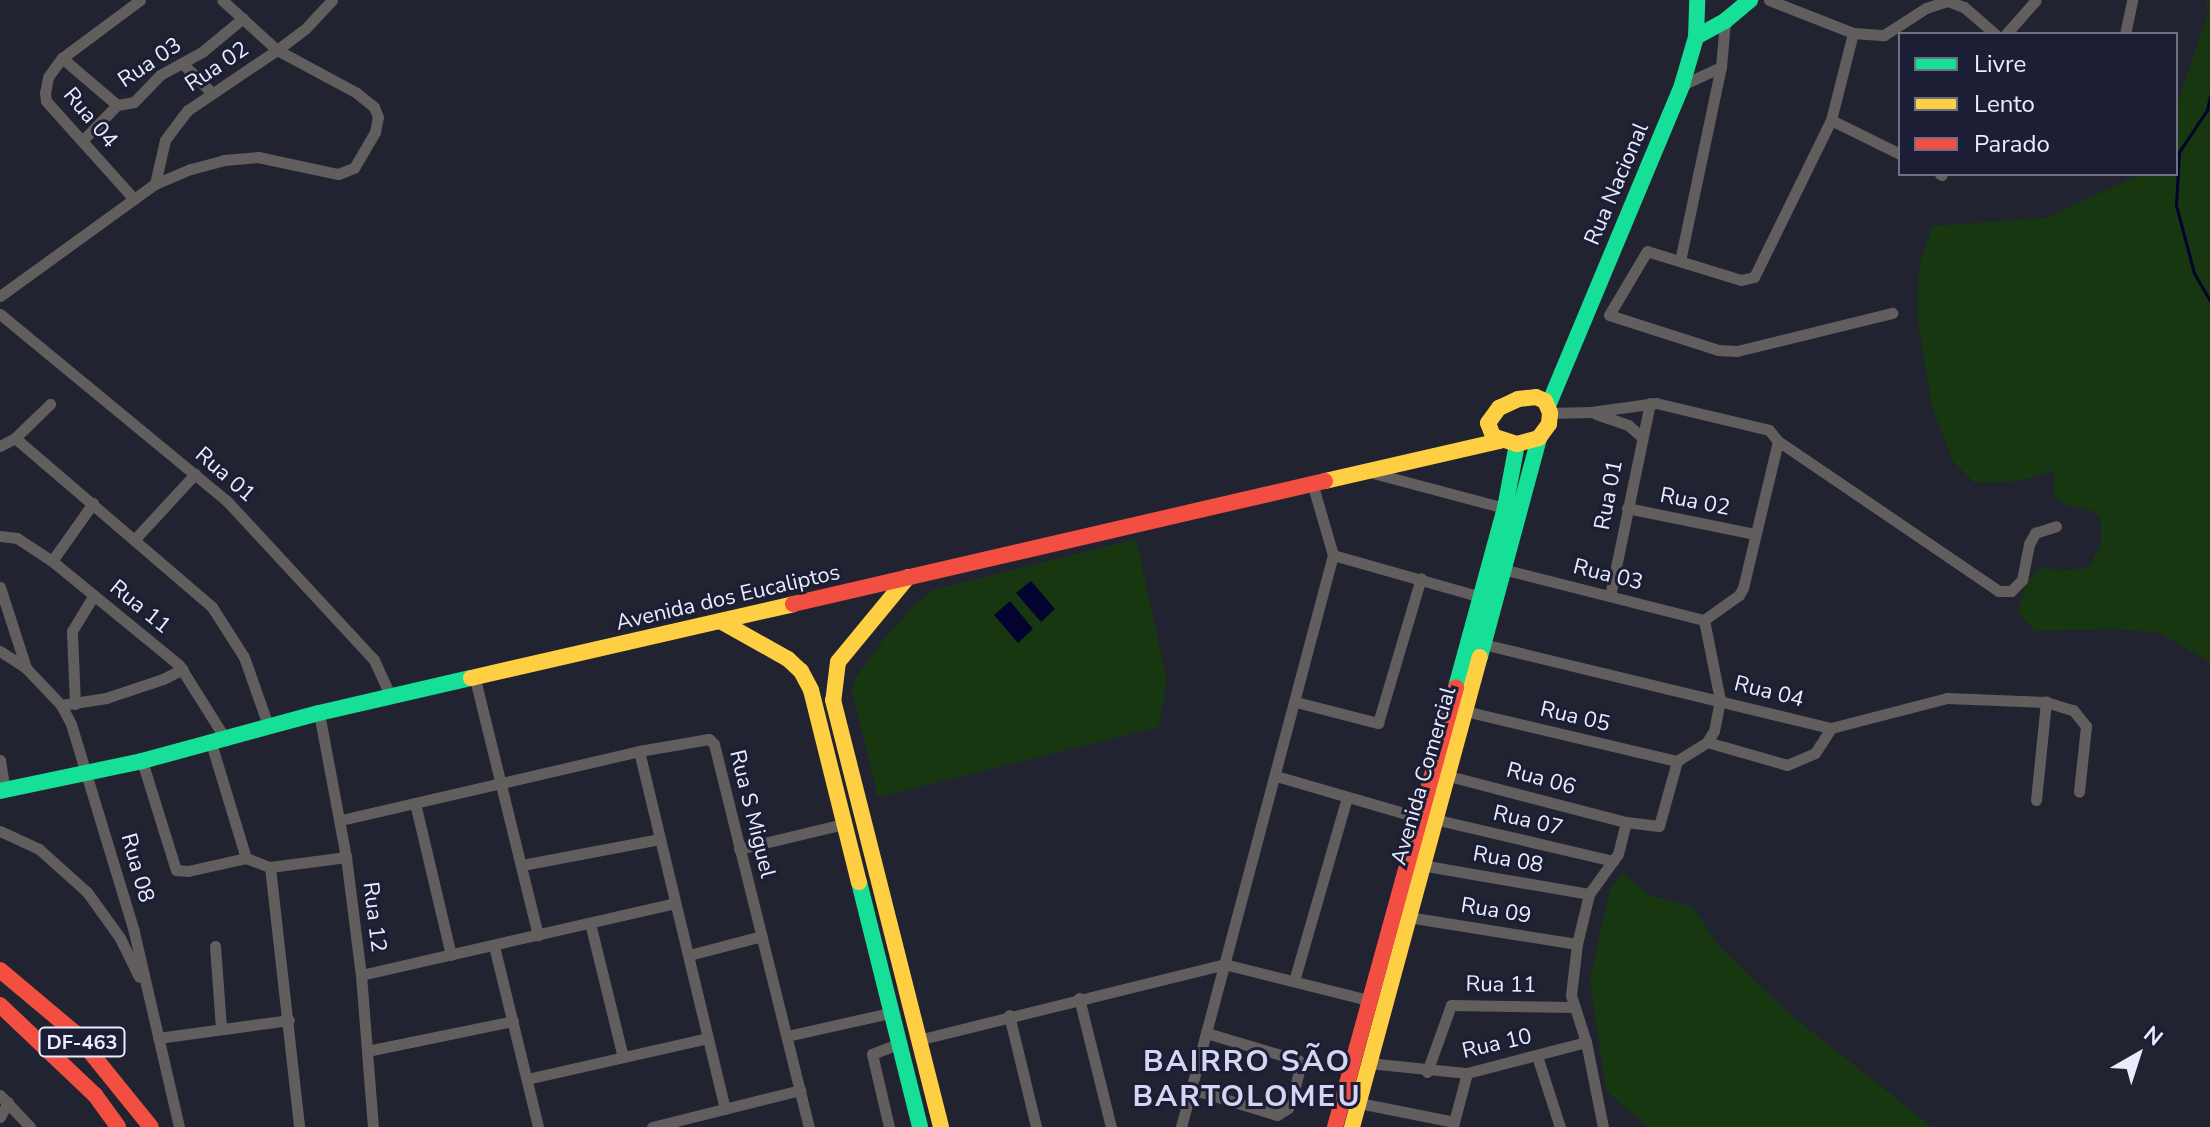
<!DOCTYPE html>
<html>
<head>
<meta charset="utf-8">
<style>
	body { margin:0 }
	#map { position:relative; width:2210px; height:1127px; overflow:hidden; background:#222330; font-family:"Nunito Sans",sans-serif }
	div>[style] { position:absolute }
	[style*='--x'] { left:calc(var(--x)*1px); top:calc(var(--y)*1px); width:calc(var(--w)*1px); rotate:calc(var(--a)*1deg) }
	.green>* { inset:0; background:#16370f }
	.water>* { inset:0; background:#03032f }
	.stream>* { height:3px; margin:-1.5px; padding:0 1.5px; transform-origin:1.5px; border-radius:1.5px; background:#03032f }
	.street>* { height:11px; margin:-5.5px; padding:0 5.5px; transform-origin:5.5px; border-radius:5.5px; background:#625e5d }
	.fast>* { height:16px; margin:-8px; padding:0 8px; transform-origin:8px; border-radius:8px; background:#16e098 }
	.slow>* { height:16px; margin:-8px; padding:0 8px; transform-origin:8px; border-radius:8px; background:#ffcf43 }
	.jam>* { height:16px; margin:-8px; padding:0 8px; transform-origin:8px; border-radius:8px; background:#f24e42 }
	span { translate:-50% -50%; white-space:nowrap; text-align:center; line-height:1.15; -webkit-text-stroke:6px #1c1e36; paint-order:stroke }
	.shield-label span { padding:2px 6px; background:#1c1e36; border:2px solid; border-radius:6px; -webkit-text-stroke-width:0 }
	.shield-label { font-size:20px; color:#eaedfd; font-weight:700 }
	.street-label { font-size:22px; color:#eaedfd }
	.district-label { font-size:30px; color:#d5d6f3; font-weight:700; letter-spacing:2px }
	.legend { position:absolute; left:1898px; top:32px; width:280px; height:144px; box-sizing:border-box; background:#1c1e36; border:2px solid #6e7186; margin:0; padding:10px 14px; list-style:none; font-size:24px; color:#eaedfd }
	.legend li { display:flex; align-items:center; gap:16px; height:40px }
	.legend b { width:40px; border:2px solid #6e7186 }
	.north { position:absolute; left:2098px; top:1015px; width:80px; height:80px; -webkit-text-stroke:6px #1c1e36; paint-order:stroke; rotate:39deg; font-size:22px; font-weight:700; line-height:32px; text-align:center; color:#eaedfd }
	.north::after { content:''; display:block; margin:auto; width:28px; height:36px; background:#eaedfd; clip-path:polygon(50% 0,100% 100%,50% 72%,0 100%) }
</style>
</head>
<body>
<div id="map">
	<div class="green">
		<i style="clip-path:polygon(2206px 0,2210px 0,2210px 662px,2159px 633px,2118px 629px,2035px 631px,2018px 613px,2026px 582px,2042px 567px,2062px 571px,2089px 567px,2101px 543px,2101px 519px,2092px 511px,2067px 505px,2054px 497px,2054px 471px,2019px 481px,1975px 483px,1953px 461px,1932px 408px,1917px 317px,1919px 267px,1932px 226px,2046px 218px,2141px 174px,2176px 174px,2176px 107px,2208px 13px)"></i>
		<i style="clip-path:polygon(1136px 539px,1167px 680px,1159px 727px,878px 797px,852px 690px,855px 679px,883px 640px,915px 605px,933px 590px)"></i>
		<i style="clip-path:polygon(1623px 873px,1649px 895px,1693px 907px,1716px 942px,1786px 1011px,1932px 1127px,1649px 1127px,1606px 1091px,1590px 980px,1610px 888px)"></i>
	</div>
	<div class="water">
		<i style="clip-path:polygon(1031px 581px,1055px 609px,1041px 622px,1016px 593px)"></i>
		<i style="clip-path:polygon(1010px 601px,1033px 629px,1018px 643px,994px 615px)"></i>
	</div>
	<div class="stream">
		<i style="--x:2210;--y:96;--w:14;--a:102"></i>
		<i style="--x:2207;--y:110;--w:50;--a:123.7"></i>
		<i style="--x:2179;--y:152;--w:53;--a:93.2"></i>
		<i style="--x:2176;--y:205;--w:70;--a:75.2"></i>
		<i style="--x:2194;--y:273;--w:32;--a:60"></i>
	</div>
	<div class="street">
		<i style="--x:1769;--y:0;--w:90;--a:21.4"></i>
		<i style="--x:1853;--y:33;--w:90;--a:104.2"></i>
		<i style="--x:1831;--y:120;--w:175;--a:116.1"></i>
		<i style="--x:1754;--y:277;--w:13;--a:167"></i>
		<i style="--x:1741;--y:280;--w:98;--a:-162.9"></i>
		<i style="--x:1647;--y:251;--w:74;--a:120.7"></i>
		<i style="--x:1609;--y:315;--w:114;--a:17.8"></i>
		<i style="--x:1718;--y:350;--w:19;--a:3"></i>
		<i style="--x:1737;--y:351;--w:160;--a:-13.8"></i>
		<i style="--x:1853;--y:33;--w:31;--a:4"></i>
		<i style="--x:1884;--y:35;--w:50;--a:-32.7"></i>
		<i style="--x:1926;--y:8;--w:23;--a:-18"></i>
		<i style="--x:1948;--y:1;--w:17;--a:21"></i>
		<i style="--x:1964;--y:7;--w:41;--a:41.1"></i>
		<i style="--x:2006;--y:34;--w:45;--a:-48.6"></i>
		<i style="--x:2125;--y:34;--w:35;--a:-78"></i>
		<i style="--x:62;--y:58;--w:72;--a:40.5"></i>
		<i style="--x:183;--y:64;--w:41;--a:45"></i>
		<i style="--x:1682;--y:85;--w:43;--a:-24.8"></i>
		<i style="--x:1831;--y:120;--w:77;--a:26.2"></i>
		<i style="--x:82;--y:141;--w:50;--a:-45.8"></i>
		<i style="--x:117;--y:105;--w:17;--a:-10"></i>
		<i style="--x:134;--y:102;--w:37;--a:-46"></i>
		<i style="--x:160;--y:75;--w:48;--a:-28.7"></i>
		<i style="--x:202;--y:52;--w:53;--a:-39.7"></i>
		<i style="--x:1940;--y:174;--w:2;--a:27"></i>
		<i style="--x:155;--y:184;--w:45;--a:-77.2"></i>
		<i style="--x:165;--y:140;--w:38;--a:-53"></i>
		<i style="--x:188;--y:110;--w:107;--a:-34"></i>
		<i style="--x:277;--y:50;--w:36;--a:-37"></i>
		<i style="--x:306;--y:28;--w:38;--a:-47"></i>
		<i style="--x:134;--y:199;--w:132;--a:-131.9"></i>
		<i style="--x:46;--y:101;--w:8;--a:-97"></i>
		<i style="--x:45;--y:93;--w:16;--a:-79"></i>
		<i style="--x:48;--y:77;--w:24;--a:-54"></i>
		<i style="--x:62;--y:58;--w:97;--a:-36.6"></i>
		<i style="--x:1680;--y:261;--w:198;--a:-78.1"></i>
		<i style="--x:1721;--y:67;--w:46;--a:-85"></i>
		<i style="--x:0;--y:296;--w:191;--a:-35.9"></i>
		<i style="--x:155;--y:184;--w:39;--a:-23"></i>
		<i style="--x:191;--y:169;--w:34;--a:-15"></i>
		<i style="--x:224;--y:160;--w:34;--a:-5"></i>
		<i style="--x:258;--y:157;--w:82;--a:12"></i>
		<i style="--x:338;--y:174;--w:17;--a:-21"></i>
		<i style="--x:354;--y:168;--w:42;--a:-59.7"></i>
		<i style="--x:375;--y:132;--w:15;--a:-79"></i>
		<i style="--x:378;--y:117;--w:11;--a:-112"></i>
		<i style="--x:374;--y:107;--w:22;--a:-141"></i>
		<i style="--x:357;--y:93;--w:91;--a:-151.7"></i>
		<i style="--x:277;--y:50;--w:74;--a:-137.7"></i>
		<i style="--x:0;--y:314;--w:293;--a:39.5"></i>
		<i style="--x:226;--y:500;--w:218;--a:47.2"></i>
		<i style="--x:374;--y:660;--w:41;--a:65.3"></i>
		<i style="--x:1550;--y:413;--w:41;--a:-1.4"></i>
		<i style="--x:1591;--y:412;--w:66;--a:-7.9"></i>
		<i style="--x:1656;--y:403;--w:116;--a:13.4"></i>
		<i style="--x:1769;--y:430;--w:14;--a:51"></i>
		<i style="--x:1778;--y:441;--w:267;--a:34.2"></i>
		<i style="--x:1999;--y:591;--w:12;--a:0"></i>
		<i style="--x:2011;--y:591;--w:16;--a:-45"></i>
		<i style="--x:2022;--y:580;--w:37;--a:-79"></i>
		<i style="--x:2029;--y:544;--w:13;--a:-61"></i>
		<i style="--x:2035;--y:533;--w:22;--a:-18"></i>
		<i style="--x:1596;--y:414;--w:34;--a:19"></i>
		<i style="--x:1628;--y:425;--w:17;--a:40"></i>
		<i style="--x:15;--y:438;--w:260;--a:40.6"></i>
		<i style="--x:212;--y:607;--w:59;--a:57.4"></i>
		<i style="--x:244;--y:657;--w:75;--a:70.6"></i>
		<i style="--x:0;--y:446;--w:17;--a:-28"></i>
		<i style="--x:15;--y:438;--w:49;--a:-44.2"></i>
		<i style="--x:1373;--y:473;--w:137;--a:14.9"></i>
		<i style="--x:1627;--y:508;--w:131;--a:11.5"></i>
		<i style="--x:0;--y:536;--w:17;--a:7"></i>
		<i style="--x:17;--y:538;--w:42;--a:33.3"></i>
		<i style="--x:52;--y:561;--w:164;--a:39.3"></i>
		<i style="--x:179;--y:665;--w:89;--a:57.9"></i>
		<i style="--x:134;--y:540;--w:90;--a:-47.3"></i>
		<i style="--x:1333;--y:555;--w:154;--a:15.8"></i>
		<i style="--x:52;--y:561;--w:71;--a:-54.7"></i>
		<i style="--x:1502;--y:569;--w:208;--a:14.2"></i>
		<i style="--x:0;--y:587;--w:85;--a:72.2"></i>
		<i style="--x:1610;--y:596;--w:197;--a:-78.3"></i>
		<i style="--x:1483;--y:644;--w:358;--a:13.6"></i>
		<i style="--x:1831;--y:728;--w:120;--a:-14.5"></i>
		<i style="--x:1947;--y:698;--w:99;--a:2.3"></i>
		<i style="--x:2046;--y:702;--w:28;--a:17"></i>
		<i style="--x:2073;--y:710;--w:21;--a:51"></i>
		<i style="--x:2086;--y:726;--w:66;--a:96.1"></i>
		<i style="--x:0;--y:651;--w:31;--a:33"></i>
		<i style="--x:26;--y:668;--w:51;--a:46.6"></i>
		<i style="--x:61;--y:705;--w:21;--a:62"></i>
		<i style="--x:71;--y:724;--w:217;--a:73.1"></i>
		<i style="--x:134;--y:932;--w:200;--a:77"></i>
		<i style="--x:475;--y:679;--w:264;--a:76.2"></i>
		<i style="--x:1296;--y:702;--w:85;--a:14.4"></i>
		<i style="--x:1378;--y:723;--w:151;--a:-73.5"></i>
		<i style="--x:75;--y:704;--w:73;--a:-92.4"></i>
		<i style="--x:72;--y:631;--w:42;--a:-58.6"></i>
		<i style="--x:61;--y:705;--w:46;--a:-8.8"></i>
		<i style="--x:106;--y:698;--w:60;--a:-18.4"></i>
		<i style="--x:163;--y:679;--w:22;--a:-27"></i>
		<i style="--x:1465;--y:711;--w:218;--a:13.3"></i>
		<i style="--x:319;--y:713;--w:147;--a:79.4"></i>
		<i style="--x:346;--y:857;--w:119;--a:82.8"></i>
		<i style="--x:361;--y:975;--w:152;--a:85.5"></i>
		<i style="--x:1707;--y:742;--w:83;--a:16"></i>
		<i style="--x:1787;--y:765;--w:30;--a:-23"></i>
		<i style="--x:1815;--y:753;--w:30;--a:-57"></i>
		<i style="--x:211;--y:743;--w:120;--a:73.1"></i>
		<i style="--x:639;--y:751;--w:368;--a:76.5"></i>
		<i style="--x:0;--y:760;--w:30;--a:81"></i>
		<i style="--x:142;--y:761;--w:114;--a:72.7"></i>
		<i style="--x:176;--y:870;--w:12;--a:5"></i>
		<i style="--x:188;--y:871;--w:59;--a:-12.6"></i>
		<i style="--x:246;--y:858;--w:26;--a:21"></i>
		<i style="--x:270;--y:867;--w:77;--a:-7.5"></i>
		<i style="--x:1445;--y:775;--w:187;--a:14.6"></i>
		<i style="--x:1276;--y:776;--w:151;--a:16.2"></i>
		<i style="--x:2036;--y:800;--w:99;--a:-84.2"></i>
		<i style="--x:415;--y:803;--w:156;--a:76.7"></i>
		<i style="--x:1434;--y:819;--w:184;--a:13.2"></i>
		<i style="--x:341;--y:820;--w:306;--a:-13"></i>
		<i style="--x:639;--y:751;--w:71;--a:-9.7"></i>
		<i style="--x:709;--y:739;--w:7;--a:45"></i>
		<i style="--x:714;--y:744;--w:395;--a:76.1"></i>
		<i style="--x:0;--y:831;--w:43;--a:24.8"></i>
		<i style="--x:39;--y:849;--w:64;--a:41.9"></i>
		<i style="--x:87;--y:892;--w:57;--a:54.3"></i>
		<i style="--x:120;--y:938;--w:43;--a:64"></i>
		<i style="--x:739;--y:849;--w:108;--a:-13.4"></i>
		<i style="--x:522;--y:865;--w:140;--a:-10.7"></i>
		<i style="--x:1421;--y:865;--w:170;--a:9.8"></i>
		<i style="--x:270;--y:867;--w:262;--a:83.6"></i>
		<i style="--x:1408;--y:917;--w:171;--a:9.1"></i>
		<i style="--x:590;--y:923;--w:138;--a:76.2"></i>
		<i style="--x:215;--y:946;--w:82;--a:85.8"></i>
		<i style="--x:494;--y:946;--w:186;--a:76.3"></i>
		<i style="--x:689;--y:955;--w:75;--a:-14.6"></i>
		<i style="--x:361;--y:975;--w:322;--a:-12.9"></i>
		<i style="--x:1294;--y:981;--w:191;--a:-73.9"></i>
		<i style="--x:1079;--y:998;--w:133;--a:76.1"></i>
		<i style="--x:1009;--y:1015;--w:115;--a:76.4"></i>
		<i style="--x:787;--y:1036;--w:106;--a:-12.6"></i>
		<i style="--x:158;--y:1038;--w:132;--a:-7.8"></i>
		<i style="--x:918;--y:1040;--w:315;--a:-13.9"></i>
		<i style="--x:1224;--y:964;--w:148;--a:14"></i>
		<i style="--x:367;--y:1051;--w:149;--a:-11.6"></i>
		<i style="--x:1537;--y:1056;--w:75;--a:72.1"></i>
		<i style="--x:1368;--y:1063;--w:100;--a:5.8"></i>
		<i style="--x:1467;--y:1073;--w:123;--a:-14.6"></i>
		<i style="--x:1427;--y:1072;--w:71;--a:-70.3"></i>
		<i style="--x:1451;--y:1005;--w:123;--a:0.9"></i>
		<i style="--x:527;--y:1079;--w:185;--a:-12.8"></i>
		<i style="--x:1191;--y:1089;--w:90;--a:16.8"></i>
		<i style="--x:1277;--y:1115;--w:13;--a:-32"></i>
		<i style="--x:1288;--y:1108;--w:22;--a:-72"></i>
		<i style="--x:1295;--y:1087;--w:21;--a:-76"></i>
		<i style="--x:1300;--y:1067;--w:7;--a:-106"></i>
		<i style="--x:1298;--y:1060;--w:96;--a:-163.6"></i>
		<i style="--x:0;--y:1095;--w:44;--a:46.8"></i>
		<i style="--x:1359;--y:1103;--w:97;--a:11.3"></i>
		<i style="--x:0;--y:1117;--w:17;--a:-62"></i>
		<i style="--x:1453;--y:1126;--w:55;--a:-75.2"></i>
		<i style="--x:652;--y:1127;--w:153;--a:-14"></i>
		<i style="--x:889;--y:1127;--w:75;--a:-103.1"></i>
		<i style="--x:872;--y:1054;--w:28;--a:-21"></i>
		<i style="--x:1181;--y:1127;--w:592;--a:-75.12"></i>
		<i style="--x:1333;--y:555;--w:72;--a:-106.2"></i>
		<i style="--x:1603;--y:1127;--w:87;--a:-101.3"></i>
		<i style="--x:1586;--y:1042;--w:49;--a:-107.7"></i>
		<i style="--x:1571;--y:995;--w:51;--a:-83.3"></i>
		<i style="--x:1577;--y:944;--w:51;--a:-76.5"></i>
		<i style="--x:1589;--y:894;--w:49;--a:-54.1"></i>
		<i style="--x:1618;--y:854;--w:33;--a:-76"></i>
		<i style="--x:1626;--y:822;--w:33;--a:7"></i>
		<i style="--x:1659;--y:826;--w:67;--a:-74.5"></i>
		<i style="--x:1677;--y:761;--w:36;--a:-32"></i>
		<i style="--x:1707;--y:742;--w:13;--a:-58"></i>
		<i style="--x:1714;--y:731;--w:32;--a:-79"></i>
		<i style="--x:1720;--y:700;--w:82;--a:-101.3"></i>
		<i style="--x:1704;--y:620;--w:43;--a:-35.5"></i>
		<i style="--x:1739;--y:595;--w:8;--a:-60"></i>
		<i style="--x:1743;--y:588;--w:151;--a:-76.6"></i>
	</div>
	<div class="fast">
		<i style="--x:1696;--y:37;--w:33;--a:-29"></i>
		<i style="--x:1725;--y:21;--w:33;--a:-40"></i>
		<i style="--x:1548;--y:406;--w:348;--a:-67.3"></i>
		<i style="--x:1682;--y:85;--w:50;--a:-73.7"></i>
		<i style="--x:1696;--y:37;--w:37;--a:-88"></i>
		<i style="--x:1480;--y:657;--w:227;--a:-74.9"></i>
		<i style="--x:1456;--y:687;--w:186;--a:-74.7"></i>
		<i style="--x:1505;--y:508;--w:65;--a:-79.4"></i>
		<i style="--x:0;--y:791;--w:145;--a:-11.9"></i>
		<i style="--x:142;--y:761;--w:183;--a:-15.2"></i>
		<i style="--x:319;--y:713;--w:156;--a:-13"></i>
		<i style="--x:859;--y:882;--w:252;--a:76"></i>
	</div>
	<div class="slow">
		<i style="--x:1536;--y:397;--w:10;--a:24"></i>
		<i style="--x:1545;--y:401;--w:13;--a:67"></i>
		<i style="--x:1550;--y:413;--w:11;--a:95"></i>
		<i style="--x:1549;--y:424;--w:17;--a:126"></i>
		<i style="--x:1539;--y:438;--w:23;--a:165"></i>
		<i style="--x:1517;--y:444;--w:25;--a:-162"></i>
		<i style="--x:1493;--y:436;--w:14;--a:-111"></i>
		<i style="--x:1488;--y:423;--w:19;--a:-54"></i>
		<i style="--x:1499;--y:408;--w:21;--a:-25"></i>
		<i style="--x:1518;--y:399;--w:18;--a:-6"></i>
		<i style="--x:1325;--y:481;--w:180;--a:-12.9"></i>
		<i style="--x:908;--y:577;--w:110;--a:129.5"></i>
		<i style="--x:838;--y:662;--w:38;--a:97"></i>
		<i style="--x:833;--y:700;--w:440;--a:75.8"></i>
		<i style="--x:722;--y:622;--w:76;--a:29.3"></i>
		<i style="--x:788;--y:659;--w:18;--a:43"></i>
		<i style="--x:801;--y:671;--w:21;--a:62"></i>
		<i style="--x:811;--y:690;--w:198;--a:76"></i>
		<i style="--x:471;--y:678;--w:330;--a:-12.9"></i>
		<i style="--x:1352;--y:1127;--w:487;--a:-74.8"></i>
	</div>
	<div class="jam">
		<i style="--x:793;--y:604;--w:546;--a:-13.02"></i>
		<i style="--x:0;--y:970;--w:97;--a:40"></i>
		<i style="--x:74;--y:1032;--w:122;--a:51"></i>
		<i style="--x:0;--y:1005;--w:131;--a:43.5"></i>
		<i style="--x:95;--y:1095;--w:39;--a:54"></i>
		<i style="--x:1335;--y:1127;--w:456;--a:-74.6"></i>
	</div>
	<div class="shield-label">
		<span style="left:82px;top:1042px">DF-463</span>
	</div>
	<div class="street-label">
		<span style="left:150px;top:63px;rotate:-34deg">Rua 03</span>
		<span style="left:217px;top:67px;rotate:-34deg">Rua 02</span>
		<span style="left:90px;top:118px;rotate:50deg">Rua 04</span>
		<span style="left:1617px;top:184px;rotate:-67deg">Rua Nacional</span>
		<span style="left:225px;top:475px;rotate:41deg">Rua 01</span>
		<span style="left:1609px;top:495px;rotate:-79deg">Rua 01</span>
		<span style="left:1695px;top:502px;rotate:11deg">Rua 02</span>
		<span style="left:1608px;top:575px;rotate:14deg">Rua 03</span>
		<span style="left:728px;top:598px;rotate:-13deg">Avenida dos Eucaliptos</span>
		<span style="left:140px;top:607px;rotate:39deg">Rua 11</span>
		<span style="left:1769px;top:692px;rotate:14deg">Rua 04</span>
		<span style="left:1575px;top:717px;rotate:13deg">Rua 05</span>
		<span style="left:1424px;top:776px;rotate:-74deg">Avenida Comercial</span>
		<span style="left:1541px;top:779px;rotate:15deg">Rua 06</span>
		<span style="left:752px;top:814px;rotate:76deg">Rua S Miguel</span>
		<span style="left:1528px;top:821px;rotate:13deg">Rua 07</span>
		<span style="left:1508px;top:860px;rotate:10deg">Rua 08</span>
		<span style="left:137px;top:868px;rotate:74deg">Rua 08</span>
		<span style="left:1496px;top:911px;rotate:9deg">Rua 09</span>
		<span style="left:374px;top:917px;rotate:83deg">Rua 12</span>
		<span style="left:1501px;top:985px;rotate:1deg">Rua 11</span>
		<span style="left:1497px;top:1044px;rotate:-13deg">Rua 10</span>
	</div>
	<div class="district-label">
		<span style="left:1247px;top:1079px">BAIRRO SÃO<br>BARTOLOMEU</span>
	</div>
	<ul class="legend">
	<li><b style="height:10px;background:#16e098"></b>Livre</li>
	<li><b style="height:10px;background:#ffcf43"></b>Lento</li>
	<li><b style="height:10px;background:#f24e42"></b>Parado</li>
	</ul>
	<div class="north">N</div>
</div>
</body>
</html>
